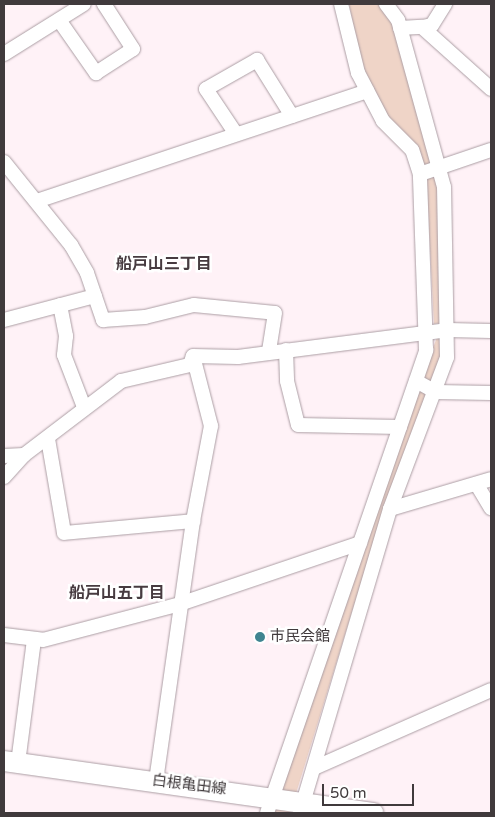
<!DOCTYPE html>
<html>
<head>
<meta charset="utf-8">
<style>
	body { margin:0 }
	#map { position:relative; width:495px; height:817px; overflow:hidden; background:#fff2f7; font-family:"Varela Round","Noto Sans JP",sans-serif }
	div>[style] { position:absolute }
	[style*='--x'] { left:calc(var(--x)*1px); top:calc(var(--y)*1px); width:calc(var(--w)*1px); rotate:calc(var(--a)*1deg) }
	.green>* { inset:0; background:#efd4c7 }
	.roads { filter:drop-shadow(0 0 1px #ac9ea4) drop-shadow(0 0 1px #ac9ea4) }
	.street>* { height:14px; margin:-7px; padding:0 7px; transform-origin:7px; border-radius:7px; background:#fff }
	.secondary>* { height:20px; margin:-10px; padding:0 10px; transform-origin:10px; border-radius:10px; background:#fff }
	.dots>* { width:14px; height:14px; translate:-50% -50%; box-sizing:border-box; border:2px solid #fff; border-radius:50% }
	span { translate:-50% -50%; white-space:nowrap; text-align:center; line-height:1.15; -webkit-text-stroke:5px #fff; paint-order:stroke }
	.poi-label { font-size:15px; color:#403a3c }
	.left { translate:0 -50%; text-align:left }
	.street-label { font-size:15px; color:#403a3c }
	.neighbourhood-label { font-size:16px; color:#473b40; font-weight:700 }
	.frame { position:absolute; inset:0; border:5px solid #403a3c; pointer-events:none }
	.scale { position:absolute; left:322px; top:784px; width:92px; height:22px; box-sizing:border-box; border:2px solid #403a3c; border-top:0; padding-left:6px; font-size:15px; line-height:18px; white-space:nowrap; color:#403a3c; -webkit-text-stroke:4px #fff; paint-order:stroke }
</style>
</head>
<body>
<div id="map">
	<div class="green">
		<i style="clip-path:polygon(349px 4px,378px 4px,396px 30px,438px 188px,442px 323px,434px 324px,426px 172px,385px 117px,363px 72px)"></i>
		<i style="clip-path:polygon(439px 331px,440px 356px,385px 505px,290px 813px,271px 813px)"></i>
	</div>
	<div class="roads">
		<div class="street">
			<i style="--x:59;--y:20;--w:65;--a:55.1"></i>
			<i style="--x:96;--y:73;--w:44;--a:-33"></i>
			<i style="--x:133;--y:49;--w:54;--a:-122.8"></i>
			<i style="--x:422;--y:27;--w:10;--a:-11"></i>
			<i style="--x:432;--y:25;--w:25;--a:-58"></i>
			<i style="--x:400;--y:28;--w:22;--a:-3"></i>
			<i style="--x:422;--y:27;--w:93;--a:41.9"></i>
			<i style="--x:4;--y:54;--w:94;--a:-32"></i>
			<i style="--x:236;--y:134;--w:54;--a:-123.7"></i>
			<i style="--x:206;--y:89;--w:59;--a:-29.6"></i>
			<i style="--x:257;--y:60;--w:66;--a:58"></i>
			<i style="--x:4;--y:162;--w:107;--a:51.1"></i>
			<i style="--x:71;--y:245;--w:32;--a:60"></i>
			<i style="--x:87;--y:273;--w:50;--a:71.2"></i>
			<i style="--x:103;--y:320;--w:42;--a:-4.1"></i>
			<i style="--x:145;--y:317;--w:50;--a:-13.8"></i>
			<i style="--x:194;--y:305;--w:81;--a:5.6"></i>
			<i style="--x:275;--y:313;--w:39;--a:99"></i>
			<i style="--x:420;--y:174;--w:75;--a:-18.7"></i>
			<i style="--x:37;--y:201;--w:348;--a:-18.4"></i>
			<i style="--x:60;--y:305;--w:32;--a:79"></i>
			<i style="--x:66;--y:336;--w:19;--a:96"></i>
			<i style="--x:64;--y:355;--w:56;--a:69"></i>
			<i style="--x:4;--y:320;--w:94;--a:-14.8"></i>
			<i style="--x:286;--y:350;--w:31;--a:88"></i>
			<i style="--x:287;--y:381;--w:45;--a:76"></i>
			<i style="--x:298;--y:425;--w:102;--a:1.1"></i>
			<i style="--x:416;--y:381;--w:23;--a:29"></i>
			<i style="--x:436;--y:392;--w:55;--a:1"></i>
			<i style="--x:48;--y:439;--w:95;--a:80.3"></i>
			<i style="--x:64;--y:533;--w:130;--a:-5.3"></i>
			<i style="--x:193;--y:521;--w:263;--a:98.1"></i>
			<i style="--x:4;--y:456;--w:20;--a:-3"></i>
			<i style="--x:4;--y:477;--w:30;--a:-48"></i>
			<i style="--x:24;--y:455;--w:122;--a:-37.3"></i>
			<i style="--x:121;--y:381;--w:71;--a:-13.1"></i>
			<i style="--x:190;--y:365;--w:9;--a:-72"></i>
			<i style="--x:193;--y:356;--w:45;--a:1.3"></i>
			<i style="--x:238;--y:357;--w:212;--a:-7.3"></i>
			<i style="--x:448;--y:330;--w:43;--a:1.3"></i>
			<i style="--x:477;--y:485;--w:27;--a:59"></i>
			<i style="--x:390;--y:509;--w:105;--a:-16.5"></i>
			<i style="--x:193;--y:521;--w:97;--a:-79.3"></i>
			<i style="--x:211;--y:426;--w:72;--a:-104.4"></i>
			<i style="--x:4;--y:635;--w:39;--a:7"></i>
			<i style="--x:43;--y:640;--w:142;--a:-14.7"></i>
			<i style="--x:180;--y:604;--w:190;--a:-18.7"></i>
			<i style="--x:18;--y:763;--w:125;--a:-82.6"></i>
			<i style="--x:314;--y:768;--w:193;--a:-23.8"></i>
			<i style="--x:267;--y:813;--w:490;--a:-71"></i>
			<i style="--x:426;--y:350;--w:176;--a:-92"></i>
			<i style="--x:420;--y:174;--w:25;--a:-108"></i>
			<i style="--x:412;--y:150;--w:41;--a:-135"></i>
			<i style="--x:383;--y:121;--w:54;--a:-117.5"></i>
			<i style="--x:358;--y:73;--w:71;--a:-103.8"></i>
			<i style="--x:300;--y:813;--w:317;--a:-73.5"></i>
			<i style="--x:390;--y:509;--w:162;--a:-69.4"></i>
			<i style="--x:447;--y:357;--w:170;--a:-91"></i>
			<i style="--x:444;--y:187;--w:173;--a:-105.4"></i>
			<i style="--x:398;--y:20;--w:20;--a:-127"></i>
		</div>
		<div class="secondary">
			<i style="--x:4;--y:761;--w:373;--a:8"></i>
		</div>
	</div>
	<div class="dots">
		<i style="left:260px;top:637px;background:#408591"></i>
	</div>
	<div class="poi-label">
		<span class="left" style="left:270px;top:637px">市民会館</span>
	</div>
	<div class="street-label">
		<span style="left:189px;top:785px;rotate:7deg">白根亀田線</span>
	</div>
	<div class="neighbourhood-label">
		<span style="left:164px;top:264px">船戸山三丁目</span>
		<span style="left:117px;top:593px">船戸山五丁目</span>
	</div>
	<div class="frame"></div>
	<div class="scale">50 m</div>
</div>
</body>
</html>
